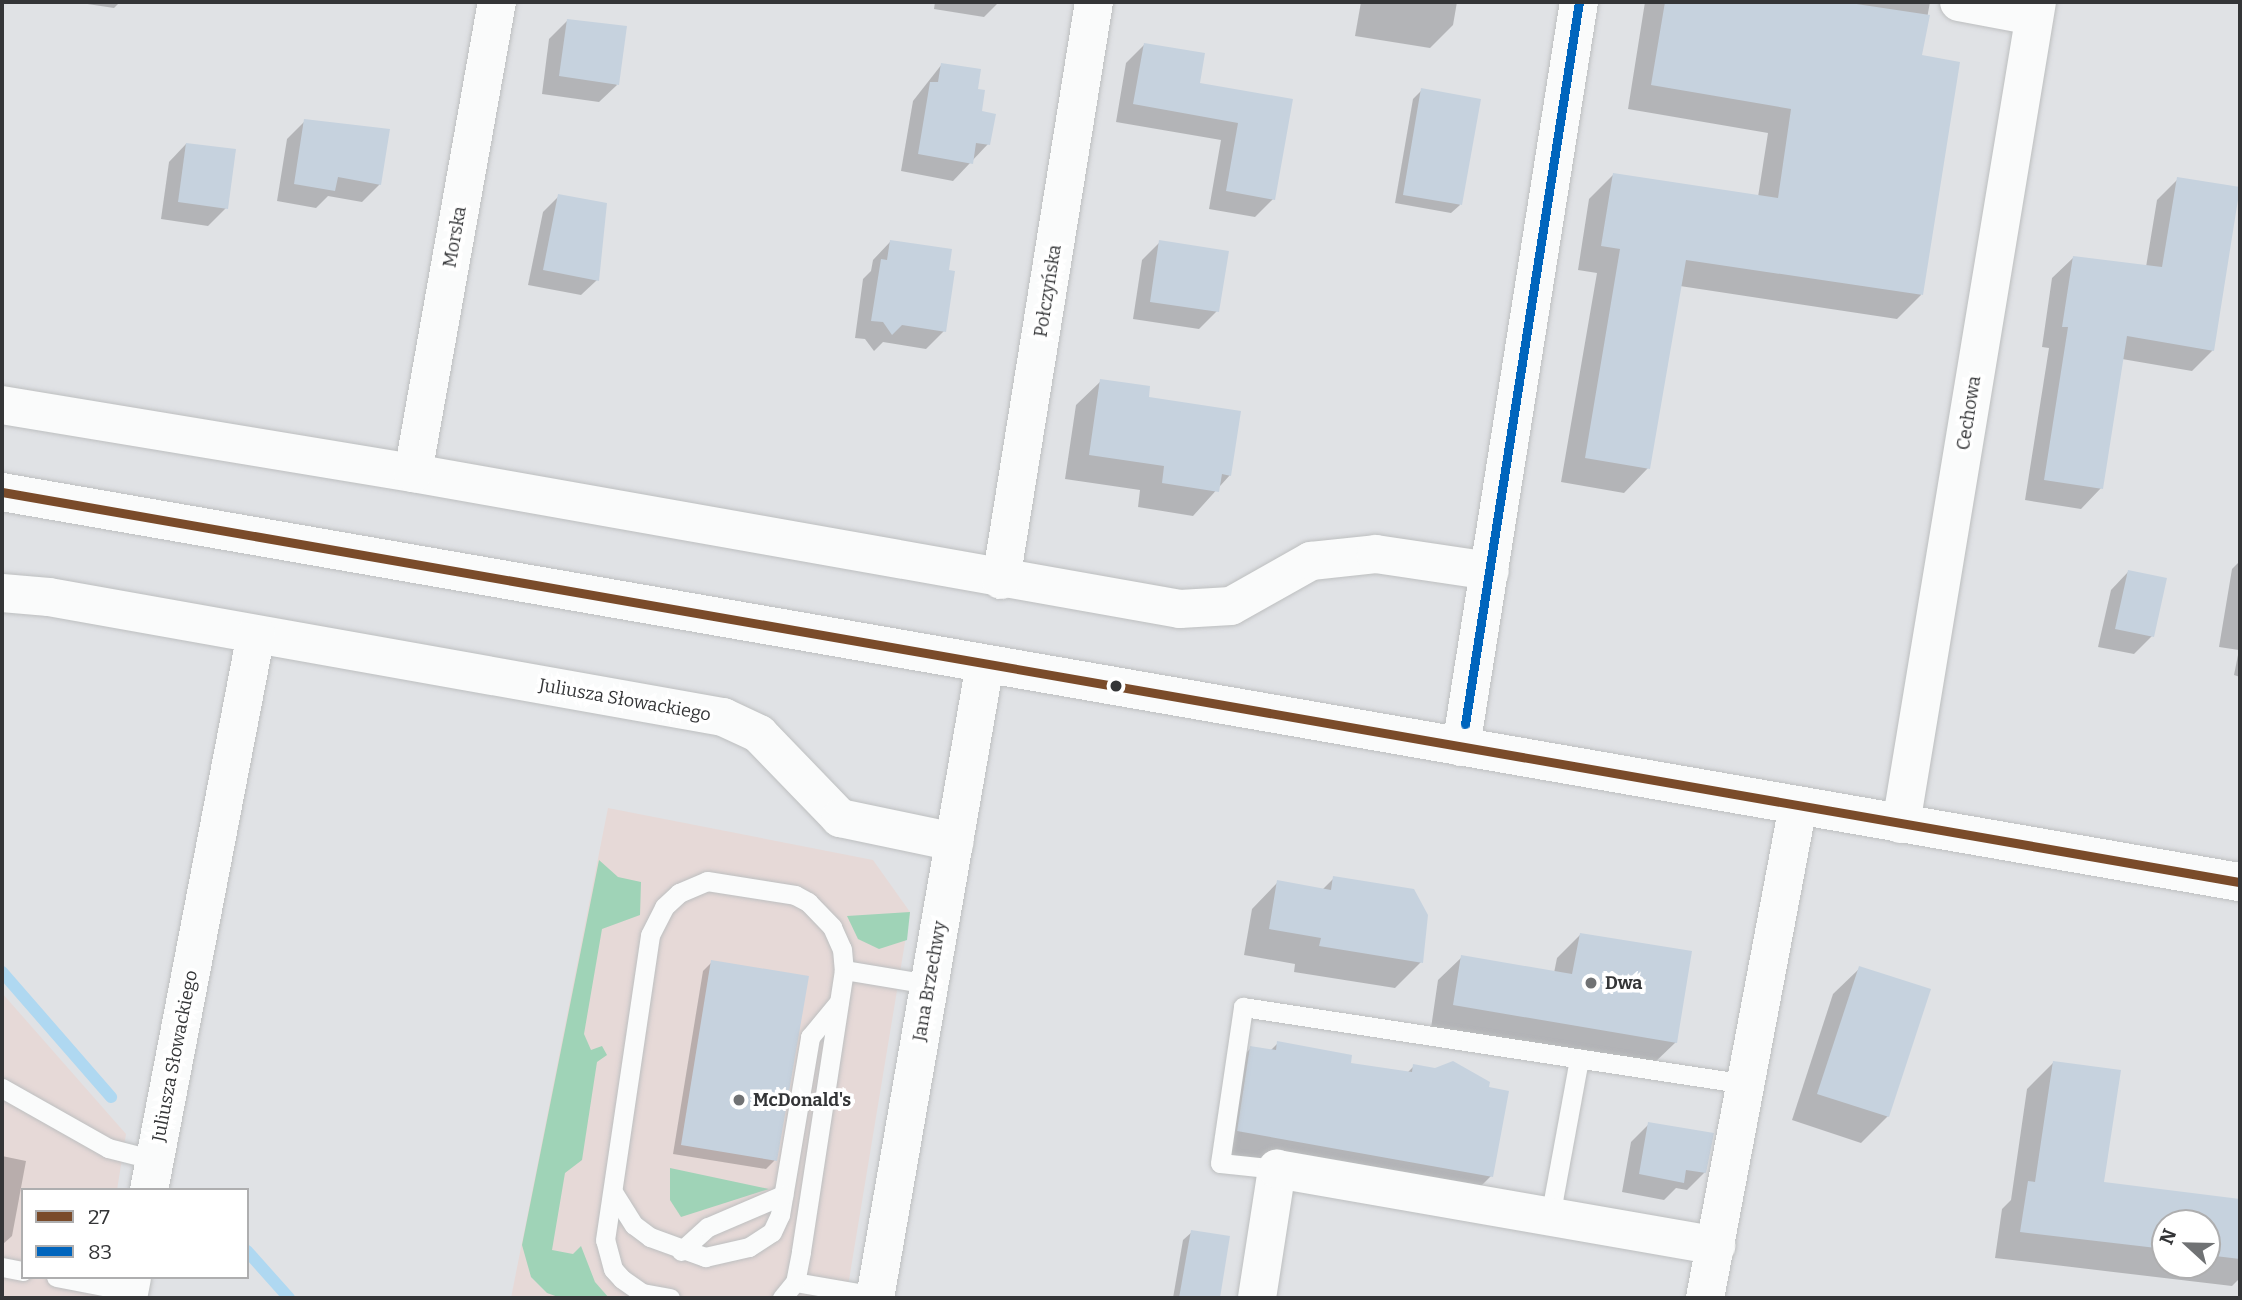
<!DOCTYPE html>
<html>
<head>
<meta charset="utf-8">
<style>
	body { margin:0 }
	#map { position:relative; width:2242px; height:1300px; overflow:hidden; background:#e0e2e5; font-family:Bitter,serif }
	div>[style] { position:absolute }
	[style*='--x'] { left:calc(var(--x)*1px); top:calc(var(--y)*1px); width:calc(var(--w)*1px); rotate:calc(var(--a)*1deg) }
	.commercial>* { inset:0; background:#e6d9d7 }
	.green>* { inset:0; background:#9fd3b7 }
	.shadow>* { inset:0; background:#0003 }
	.stream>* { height:12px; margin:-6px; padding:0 6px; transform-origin:6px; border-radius:6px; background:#afd8f1 }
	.building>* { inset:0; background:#c6d2de }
	.roads { filter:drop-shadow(0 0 2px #bdbfc0) drop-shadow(0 0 2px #bdbfc0) }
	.service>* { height:19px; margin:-9.5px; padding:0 9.5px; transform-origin:9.5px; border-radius:9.5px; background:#fafbfb }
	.minor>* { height:38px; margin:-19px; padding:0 19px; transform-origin:19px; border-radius:19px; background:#fafbfb }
	.secondary>* { height:38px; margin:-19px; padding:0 19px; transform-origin:19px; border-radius:19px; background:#fafbfb }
	.bus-1>* { height:9px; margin:-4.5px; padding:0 4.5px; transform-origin:4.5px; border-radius:4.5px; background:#7a4b2a }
	.bus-2>* { height:9px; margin:-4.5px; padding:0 4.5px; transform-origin:4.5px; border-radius:4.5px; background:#0065bd }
	.dots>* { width:19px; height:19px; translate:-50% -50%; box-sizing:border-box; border:4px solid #fff; border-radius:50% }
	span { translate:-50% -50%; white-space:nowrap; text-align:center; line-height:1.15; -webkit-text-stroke:7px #fff; paint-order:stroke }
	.street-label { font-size:18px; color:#343537 }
	.poi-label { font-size:18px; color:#343537; font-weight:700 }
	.left { translate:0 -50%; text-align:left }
	.frame { position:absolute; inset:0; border:4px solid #343537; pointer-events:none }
	.legend { position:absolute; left:21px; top:1188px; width:228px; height:91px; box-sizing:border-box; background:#fff; border:2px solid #aeaeaf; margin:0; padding:9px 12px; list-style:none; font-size:21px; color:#343537 }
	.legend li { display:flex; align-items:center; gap:14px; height:35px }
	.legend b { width:35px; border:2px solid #aeaeaf }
	.north { position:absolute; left:2151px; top:1209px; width:70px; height:70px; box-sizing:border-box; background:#fff; border:2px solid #aeaeaf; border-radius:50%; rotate:292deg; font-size:19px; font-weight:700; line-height:28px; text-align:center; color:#343537 }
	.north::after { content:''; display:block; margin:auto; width:24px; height:32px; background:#707274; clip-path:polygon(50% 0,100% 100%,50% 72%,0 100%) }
</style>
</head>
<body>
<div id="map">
	<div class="commercial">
		<i style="clip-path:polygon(608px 808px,873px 860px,910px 912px,846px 1298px,511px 1298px)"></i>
		<i style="clip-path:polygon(2px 993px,126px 1134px,117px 1190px,23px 1190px,23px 1277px,102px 1277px,98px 1298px,2px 1298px)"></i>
	</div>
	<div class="green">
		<i style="clip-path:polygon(599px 860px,618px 877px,641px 882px,640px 915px,602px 929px,584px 1034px,591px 1050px,602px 1046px,607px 1055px,597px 1062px,582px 1160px,565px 1173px,552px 1250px,573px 1254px,581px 1246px,595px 1282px,609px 1298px,561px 1298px,547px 1293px,531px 1277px,522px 1245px)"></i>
		<i style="clip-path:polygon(910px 912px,907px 940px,879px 949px,858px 939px,847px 916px)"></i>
		<i style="clip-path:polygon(670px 1168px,769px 1189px,681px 1217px,670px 1200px)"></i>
	</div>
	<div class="shadow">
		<i style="clip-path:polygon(74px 2px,120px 2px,114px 8px)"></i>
		<i style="clip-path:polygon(935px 2px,999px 2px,984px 17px,934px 9px)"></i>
		<i style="clip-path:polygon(1361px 2px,1457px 2px,1453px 25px,1430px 48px,1355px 36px)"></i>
		<i style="clip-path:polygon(1645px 2px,1930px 2px,1920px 57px,1921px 295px,1897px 319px,1680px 286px,1648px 468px,1624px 493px,1561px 482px,1597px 273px,1578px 270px,1589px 199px,1613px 175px,1758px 197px,1768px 133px,1628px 109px)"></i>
		<i style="clip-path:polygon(567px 21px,617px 85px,599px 102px,542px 94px,549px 39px)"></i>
		<i style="clip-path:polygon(1144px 45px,1198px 84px,1291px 100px,1273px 199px,1255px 217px,1209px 209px,1221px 140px,1116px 122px,1126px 63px)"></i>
		<i style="clip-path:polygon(942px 64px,976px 91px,988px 144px,953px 181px,901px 171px,913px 101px)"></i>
		<i style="clip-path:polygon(1422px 90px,1460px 205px,1451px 213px,1395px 203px,1413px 99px)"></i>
		<i style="clip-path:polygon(305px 121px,388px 130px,380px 184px,362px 202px,328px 196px,316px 208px,277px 201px,287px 139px)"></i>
		<i style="clip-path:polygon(186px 144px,226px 208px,208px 226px,161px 219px,169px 162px)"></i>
		<i style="clip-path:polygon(2178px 179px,2213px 350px,2192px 371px,2122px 359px,2101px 488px,2081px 509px,2025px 500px,2049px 348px,2042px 347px,2052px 278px,2073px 258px,2146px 267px,2157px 200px)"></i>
		<i style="clip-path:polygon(559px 196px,597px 280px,581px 295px,528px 285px,543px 212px)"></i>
		<i style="clip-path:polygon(890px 242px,944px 331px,926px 349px,883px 342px,874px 351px,865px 339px,855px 338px,863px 279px,871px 271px,873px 260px)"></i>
		<i style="clip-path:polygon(1160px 242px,1217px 311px,1199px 329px,1133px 319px,1142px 260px)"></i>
		<i style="clip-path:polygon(1101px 381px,1147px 398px,1230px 475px,1193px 516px,1138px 507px,1140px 490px,1065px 479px,1076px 405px)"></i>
		<i style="clip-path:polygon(2240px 561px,2240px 677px,2234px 675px,2239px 650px,2219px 647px,2232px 569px)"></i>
		<i style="clip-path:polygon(2128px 572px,2152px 636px,2134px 654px,2098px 647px,2111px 590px)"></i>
		<i style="clip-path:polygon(1334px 878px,1421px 962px,1395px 988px,1294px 972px,1295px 964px,1244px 955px,1252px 909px,1278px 882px,1322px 890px)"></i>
		<i style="clip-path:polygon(1581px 934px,1676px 1042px,1652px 1065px,1431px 1028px,1438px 980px,1462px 957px,1554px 973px,1557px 958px)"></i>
		<i style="clip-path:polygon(712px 962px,775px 1160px,766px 1169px,673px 1154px,703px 971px)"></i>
		<i style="clip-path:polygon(1860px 968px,1888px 1116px,1861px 1143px,1792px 1120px,1833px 994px)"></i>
		<i style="clip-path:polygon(1278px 1043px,1349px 1065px,1407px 1073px,1414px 1066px,1491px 1176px,1465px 1202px,1212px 1157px,1225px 1074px,1251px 1048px,1270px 1051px)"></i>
		<i style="clip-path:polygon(evenodd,2053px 1063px,2102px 1183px,2240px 1201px,2240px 1278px,2232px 1286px,1995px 1258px,2002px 1209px,2011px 1200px,2027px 1089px,2053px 1063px,2165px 1223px,2207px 1223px,2207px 1265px,2165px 1265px,2165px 1223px)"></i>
		<i style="clip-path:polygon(1649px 1124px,1705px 1172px,1687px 1190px,1676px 1188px,1664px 1200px,1622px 1192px,1631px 1142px)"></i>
		<i style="clip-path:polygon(2px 1156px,26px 1161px,12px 1236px,3px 1244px)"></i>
		<i style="clip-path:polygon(1192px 1232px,1228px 1238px,1218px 1298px,1173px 1298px,1183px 1240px)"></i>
	</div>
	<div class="stream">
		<i style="--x:2;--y:972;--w:166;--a:48.9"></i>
		<i style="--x:247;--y:1251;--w:63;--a:48.2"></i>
	</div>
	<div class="building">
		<i style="clip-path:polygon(1665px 2px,1843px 2px,1930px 15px,1922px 55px,1960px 62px,1923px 295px,1686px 260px,1650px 469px,1585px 458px,1620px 249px,1601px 246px,1613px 173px,1778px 198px,1791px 109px,1651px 85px)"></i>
		<i style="clip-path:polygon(567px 19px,627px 26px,619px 85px,559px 76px)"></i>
		<i style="clip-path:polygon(1144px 43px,1205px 53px,1200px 83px,1293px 99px,1275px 200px,1226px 191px,1238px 123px,1133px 104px)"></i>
		<i style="clip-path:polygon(941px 63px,981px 69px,978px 89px,985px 90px,982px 111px,996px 114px,990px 145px,976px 143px,973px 164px,918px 154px,930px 82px,938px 82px)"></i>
		<i style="clip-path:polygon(1421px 88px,1481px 99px,1462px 205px,1403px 195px)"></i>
		<i style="clip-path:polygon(304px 119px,390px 129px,381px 185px,338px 177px,335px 191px,294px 184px)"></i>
		<i style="clip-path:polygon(186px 143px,236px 149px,228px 209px,178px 202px)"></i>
		<i style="clip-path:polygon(2177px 177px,2240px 187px,2214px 351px,2127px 336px,2103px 489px,2044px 480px,2068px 327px,2062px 327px,2073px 256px,2162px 267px)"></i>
		<i style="clip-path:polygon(558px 194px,607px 203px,599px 281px,543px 270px)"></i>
		<i style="clip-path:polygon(890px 240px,952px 249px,949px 270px,955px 271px,946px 332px,902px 325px,892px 335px,883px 322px,871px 321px,881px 259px,887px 260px)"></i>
		<i style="clip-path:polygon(1159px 240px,1229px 251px,1219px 312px,1150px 302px)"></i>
		<i style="clip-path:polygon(1100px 379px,1150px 386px,1149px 397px,1241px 411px,1231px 476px,1222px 474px,1219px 492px,1162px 483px,1164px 466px,1089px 455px)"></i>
		<i style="clip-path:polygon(2128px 570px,2167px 578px,2154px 637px,2115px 629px)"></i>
		<i style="clip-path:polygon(1333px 876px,1414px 889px,1428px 915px,1423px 963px,1319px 946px,1321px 938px,1269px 929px,1277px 880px,1331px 890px)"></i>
		<i style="clip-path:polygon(1580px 933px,1692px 951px,1677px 1043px,1453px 1005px,1461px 955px,1572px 974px)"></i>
		<i style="clip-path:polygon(711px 960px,809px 976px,777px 1161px,681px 1145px)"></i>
		<i style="clip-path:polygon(1859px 966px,1931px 989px,1889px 1117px,1817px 1094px)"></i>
		<i style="clip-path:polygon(1277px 1041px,1352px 1055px,1351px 1063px,1412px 1072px,1413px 1064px,1435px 1068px,1453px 1061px,1490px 1082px,1489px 1087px,1509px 1091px,1493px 1177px,1237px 1131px,1250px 1046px,1276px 1050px)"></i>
		<i style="clip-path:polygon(2053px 1061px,2121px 1070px,2104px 1182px,2240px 1199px,2240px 1259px,2207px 1255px,2207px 1223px,2165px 1223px,2165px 1249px,2020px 1232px,2028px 1181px,2035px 1182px)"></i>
		<i style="clip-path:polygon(1648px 1122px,1714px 1133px,1706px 1173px,1686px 1170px,1684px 1183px,1639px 1174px)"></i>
		<i style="clip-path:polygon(1191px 1230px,1230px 1236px,1220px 1298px,1179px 1298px)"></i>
	</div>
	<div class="roads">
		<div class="service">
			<i style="--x:844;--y:970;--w:86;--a:9.4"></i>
			<i style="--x:2;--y:1088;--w:122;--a:29.5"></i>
			<i style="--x:108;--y:1148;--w:49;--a:14.3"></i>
			<i style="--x:1277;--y:1169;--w:57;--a:-174"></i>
			<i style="--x:1220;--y:1163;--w:158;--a:-81.6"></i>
			<i style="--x:1243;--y:1007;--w:509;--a:8.7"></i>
			<i style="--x:613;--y:1192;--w:39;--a:58"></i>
			<i style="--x:634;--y:1225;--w:20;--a:37"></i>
			<i style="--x:650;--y:1237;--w:59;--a:20"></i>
			<i style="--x:705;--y:1257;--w:45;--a:-12.8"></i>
			<i style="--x:749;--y:1247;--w:27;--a:-33"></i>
			<i style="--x:772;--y:1232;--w:19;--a:-65"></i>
			<i style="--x:780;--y:1215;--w:181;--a:-80.4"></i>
			<i style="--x:810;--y:1037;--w:45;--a:-50.4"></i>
			<i style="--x:1550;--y:1217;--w:161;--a:-79.6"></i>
			<i style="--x:681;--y:1251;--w:36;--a:-42"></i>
			<i style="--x:708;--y:1227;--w:82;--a:-23.1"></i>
			<i style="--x:2;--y:1267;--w:21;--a:11"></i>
			<i style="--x:56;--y:1277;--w:74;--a:10.9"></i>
			<i style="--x:795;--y:1282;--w:81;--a:9.9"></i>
			<i style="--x:670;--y:1298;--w:28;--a:-170"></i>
			<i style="--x:642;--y:1293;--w:24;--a:-145"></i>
			<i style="--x:622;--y:1279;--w:13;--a:-132"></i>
			<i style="--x:613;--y:1269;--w:30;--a:-105"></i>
			<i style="--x:605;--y:1240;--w:308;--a:-81.6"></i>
			<i style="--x:650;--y:935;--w:31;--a:-63"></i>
			<i style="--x:664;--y:907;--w:21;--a:-43"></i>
			<i style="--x:679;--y:893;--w:30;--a:-23"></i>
			<i style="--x:707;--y:881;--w:89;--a:9"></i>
			<i style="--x:795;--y:895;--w:15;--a:28"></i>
			<i style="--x:808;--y:902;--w:35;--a:46"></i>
			<i style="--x:832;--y:927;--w:24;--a:66"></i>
			<i style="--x:842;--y:949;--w:21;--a:85"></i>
			<i style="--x:844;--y:970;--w:285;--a:98.7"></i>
			<i style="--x:801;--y:1252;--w:31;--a:101"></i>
			<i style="--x:795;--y:1282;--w:21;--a:129"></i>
		</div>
		<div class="minor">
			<i style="--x:1959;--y:2;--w:76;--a:10.6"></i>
			<i style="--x:2;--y:405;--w:417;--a:9.4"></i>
			<i style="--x:413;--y:473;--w:779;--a:10.05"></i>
			<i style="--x:1180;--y:609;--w:51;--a:-3.4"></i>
			<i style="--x:1231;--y:606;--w:92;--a:-29.4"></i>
			<i style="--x:1311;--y:561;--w:65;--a:-6.1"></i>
			<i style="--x:1376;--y:554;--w:115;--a:8.5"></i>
			<i style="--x:413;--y:473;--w:478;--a:-79.9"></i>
			<i style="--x:1001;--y:580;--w:585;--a:-80.86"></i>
			<i style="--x:2;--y:593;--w:47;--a:4.9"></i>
			<i style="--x:49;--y:597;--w:685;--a:10.1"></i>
			<i style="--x:723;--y:717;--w:40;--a:25"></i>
			<i style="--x:759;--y:734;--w:117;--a:46"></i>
			<i style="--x:840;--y:818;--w:117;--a:11.8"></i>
			<i style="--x:1461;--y:747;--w:754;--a:-81"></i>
			<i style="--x:1901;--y:824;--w:833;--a:-80.61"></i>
			<i style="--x:149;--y:1190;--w:566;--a:-79.11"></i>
			<i style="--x:128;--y:1298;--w:21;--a:-79"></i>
			<i style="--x:875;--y:1298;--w:643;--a:-80.16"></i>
			<i style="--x:1257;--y:1298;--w:131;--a:-81.2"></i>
			<i style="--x:1277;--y:1169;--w:446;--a:9.9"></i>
			<i style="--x:1705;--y:1298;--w:501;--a:-79.3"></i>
		</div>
		<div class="secondary">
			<i style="--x:2;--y:492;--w:2272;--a:9.89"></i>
		</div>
	</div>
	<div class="bus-1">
		<i style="--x:2;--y:492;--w:2272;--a:9.89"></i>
	</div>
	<div class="bus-2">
		<i style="--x:1465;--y:724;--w:731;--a:-81.03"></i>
	</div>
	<div class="dots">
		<i style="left:1116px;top:686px;background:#343537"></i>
		<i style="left:1591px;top:983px;background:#707274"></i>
		<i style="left:739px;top:1100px;background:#707274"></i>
	</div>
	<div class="street-label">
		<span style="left:455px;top:237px;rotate:-80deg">Morska</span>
		<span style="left:1048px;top:291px;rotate:-81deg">Połczyńska</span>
		<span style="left:1969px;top:413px;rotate:-81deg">Cechowa</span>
		<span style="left:625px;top:700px;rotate:10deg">Juliusza Słowackiego</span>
		<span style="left:930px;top:981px;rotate:-80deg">Jana Brzechwy</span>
		<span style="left:175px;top:1056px;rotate:-79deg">Juliusza Słowackiego</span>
	</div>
	<div class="poi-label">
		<span class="left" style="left:1605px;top:983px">Dwa</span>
		<span class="left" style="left:753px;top:1100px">McDonald's</span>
	</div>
	<div class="frame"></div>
	<ul class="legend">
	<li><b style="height:9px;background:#7a4b2a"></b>27</li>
	<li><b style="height:9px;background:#0065bd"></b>83</li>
	</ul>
	<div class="north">N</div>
</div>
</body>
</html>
